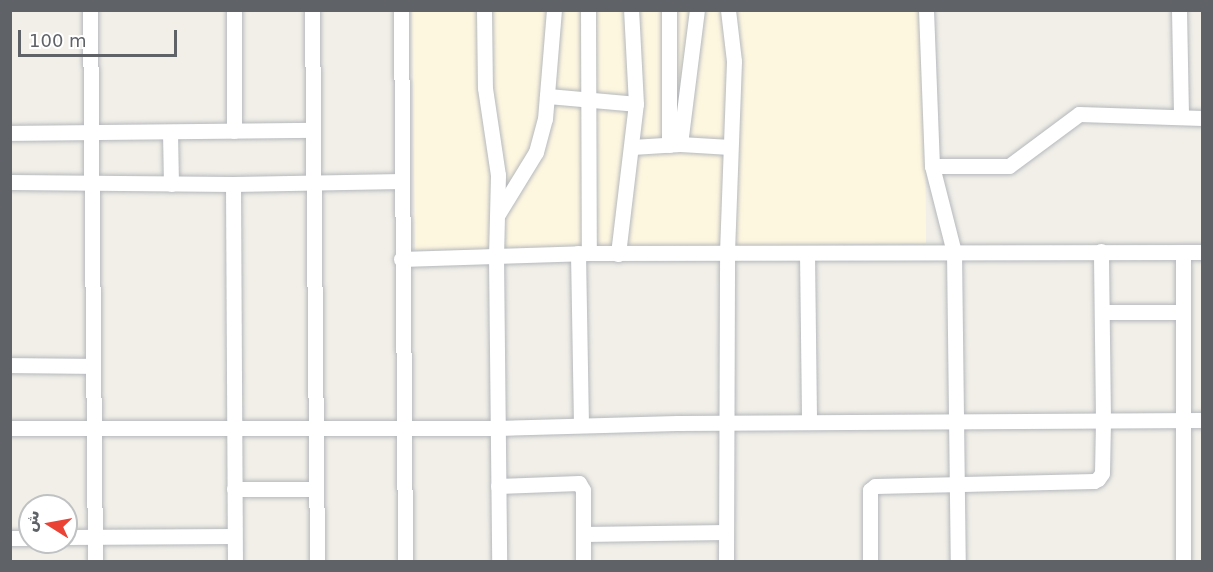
<!DOCTYPE html>
<html>
<head>
<meta charset="utf-8">
<style>
	body { margin:0 }
	#map { position:relative; width:1213px; height:572px; overflow:hidden; background:#f1efe8; font-family:"DejaVu Sans","Noto Sans Arabic",sans-serif }
	div>[style] { position:absolute }
	[style*='--x'] { left:calc(var(--x)*1px); top:calc(var(--y)*1px); width:calc(var(--w)*1px); rotate:calc(var(--a)*1deg) }
	.commercial>* { inset:0; background:#fef7e0 }
	.roads { filter:drop-shadow(0 0 2px #b5b8bc) drop-shadow(0 0 2px #b5b8bc) }
	.minor>* { height:15px; margin:-7.5px; padding:0 7.5px; transform-origin:7.5px; border-radius:7.5px; background:#fff }
	span { translate:-50% -50%; white-space:nowrap; text-align:center; line-height:1.15; -webkit-text-stroke:5px #fff; paint-order:stroke }
	.frame { position:absolute; inset:0; border:12px solid #5f6368; pointer-events:none }
	.north { position:absolute; left:18px; top:494px; width:60px; height:60px; box-sizing:border-box; background:#fff; border:2px solid #bfc1c3; border-radius:50%; rotate:281deg; font-size:16px; font-weight:700; line-height:24px; text-align:center; color:#5f6368 }
	.north::after { content:''; display:block; margin:auto; width:21px; height:27px; background:#ea4335; clip-path:polygon(50% 0,100% 100%,50% 72%,0 100%) }
	.scale { position:absolute; left:18px; top:30px; width:159px; height:27px; box-sizing:border-box; border:3px solid #5f6368; border-top:0; padding-left:8px; font-size:18px; line-height:21px; white-space:nowrap; color:#5f6368; -webkit-text-stroke:4px #fff; paint-order:stroke }
</style>
</head>
<body>
<div id="map">
	<div class="commercial">
		<i style="clip-path:polygon(412px 11px,924px 11px,926px 243px,415px 250px)"></i>
	</div>
	<div class="roads">
		<div class="minor">
			<i style="--x:90;--y:10;--w:552;--a:89.48"></i>
			<i style="--x:312;--y:10;--w:552;--a:89.48"></i>
			<i style="--x:401;--y:10;--w:552;--a:89.58"></i>
			<i style="--x:484;--y:10;--w:78;--a:89.3"></i>
			<i style="--x:485;--y:88;--w:88;--a:81.5"></i>
			<i style="--x:498;--y:175;--w:80;--a:91.4"></i>
			<i style="--x:496;--y:255;--w:307;--a:89.4"></i>
			<i style="--x:588;--y:10;--w:243;--a:89.8"></i>
			<i style="--x:926;--y:10;--w:156;--a:87.8"></i>
			<i style="--x:932;--y:166;--w:89;--a:75.7"></i>
			<i style="--x:954;--y:252;--w:310;--a:89.3"></i>
			<i style="--x:1179;--y:10;--w:107;--a:88.9"></i>
			<i style="--x:547;--y:96;--w:89;--a:5.1"></i>
			<i style="--x:234;--y:131;--w:121;--a:-90"></i>
			<i style="--x:170;--y:132;--w:52;--a:88.9"></i>
			<i style="--x:10;--y:133;--w:303;--a:-0.6"></i>
			<i style="--x:680;--y:144;--w:135;--a:-82.8"></i>
			<i style="--x:669;--y:145;--w:135;--a:-90"></i>
			<i style="--x:632;--y:147;--w:48;--a:-3.6"></i>
			<i style="--x:680;--y:144;--w:50;--a:3.4"></i>
			<i style="--x:932;--y:166;--w:77;--a:0"></i>
			<i style="--x:1009;--y:166;--w:87;--a:-36.6"></i>
			<i style="--x:1079;--y:114;--w:123;--a:1.9"></i>
			<i style="--x:10;--y:182;--w:223;--a:0.5"></i>
			<i style="--x:233;--y:184;--w:169;--a:-1"></i>
			<i style="--x:233;--y:184;--w:378;--a:89.7"></i>
			<i style="--x:498;--y:214;--w:73;--a:-58.5"></i>
			<i style="--x:536;--y:152;--w:34;--a:-75"></i>
			<i style="--x:545;--y:119;--w:109;--a:-85.3"></i>
			<i style="--x:1183;--y:252;--w:310;--a:90"></i>
			<i style="--x:578;--y:253;--w:172;--a:89"></i>
			<i style="--x:807;--y:253;--w:169;--a:89.3"></i>
			<i style="--x:618;--y:254;--w:151;--a:-83.2"></i>
			<i style="--x:636;--y:104;--w:94;--a:-93"></i>
			<i style="--x:401;--y:259;--w:188;--a:-1.8"></i>
			<i style="--x:589;--y:253;--w:613;--a:-0.09"></i>
			<i style="--x:1102;--y:312;--w:81;--a:0"></i>
			<i style="--x:10;--y:365;--w:83;--a:0.7"></i>
			<i style="--x:10;--y:428;--w:487;--a:0"></i>
			<i style="--x:497;--y:428;--w:180;--a:-1.6"></i>
			<i style="--x:677;--y:423;--w:525;--a:-0.33"></i>
			<i style="--x:498;--y:486;--w:81;--a:-2.1"></i>
			<i style="--x:579;--y:483;--w:8;--a:60"></i>
			<i style="--x:583;--y:490;--w:72;--a:90"></i>
			<i style="--x:234;--y:489;--w:82;--a:0"></i>
			<i style="--x:583;--y:534;--w:143;--a:-0.8"></i>
			<i style="--x:66;--y:537;--w:168;--a:-0.3"></i>
			<i style="--x:10;--y:538;--w:20;--a:0"></i>
			<i style="--x:726;--y:562;--w:310;--a:-89.8"></i>
			<i style="--x:727;--y:252;--w:191;--a:-87.9"></i>
			<i style="--x:734;--y:61;--w:51;--a:-96.7"></i>
			<i style="--x:870;--y:562;--w:72;--a:-90"></i>
			<i style="--x:870;--y:490;--w:6;--a:-39"></i>
			<i style="--x:875;--y:486;--w:219;--a:-1.3"></i>
			<i style="--x:1094;--y:481;--w:4;--a:-27"></i>
			<i style="--x:1098;--y:479;--w:7;--a:-56"></i>
			<i style="--x:1102;--y:473;--w:53;--a:-88.9"></i>
			<i style="--x:1103;--y:420;--w:169;--a:-90.7"></i>
		</div>
	</div>
	<div class="frame"></div>
	<div class="north">ش</div>
	<div class="scale">100 m</div>
</div>
</body>
</html>
